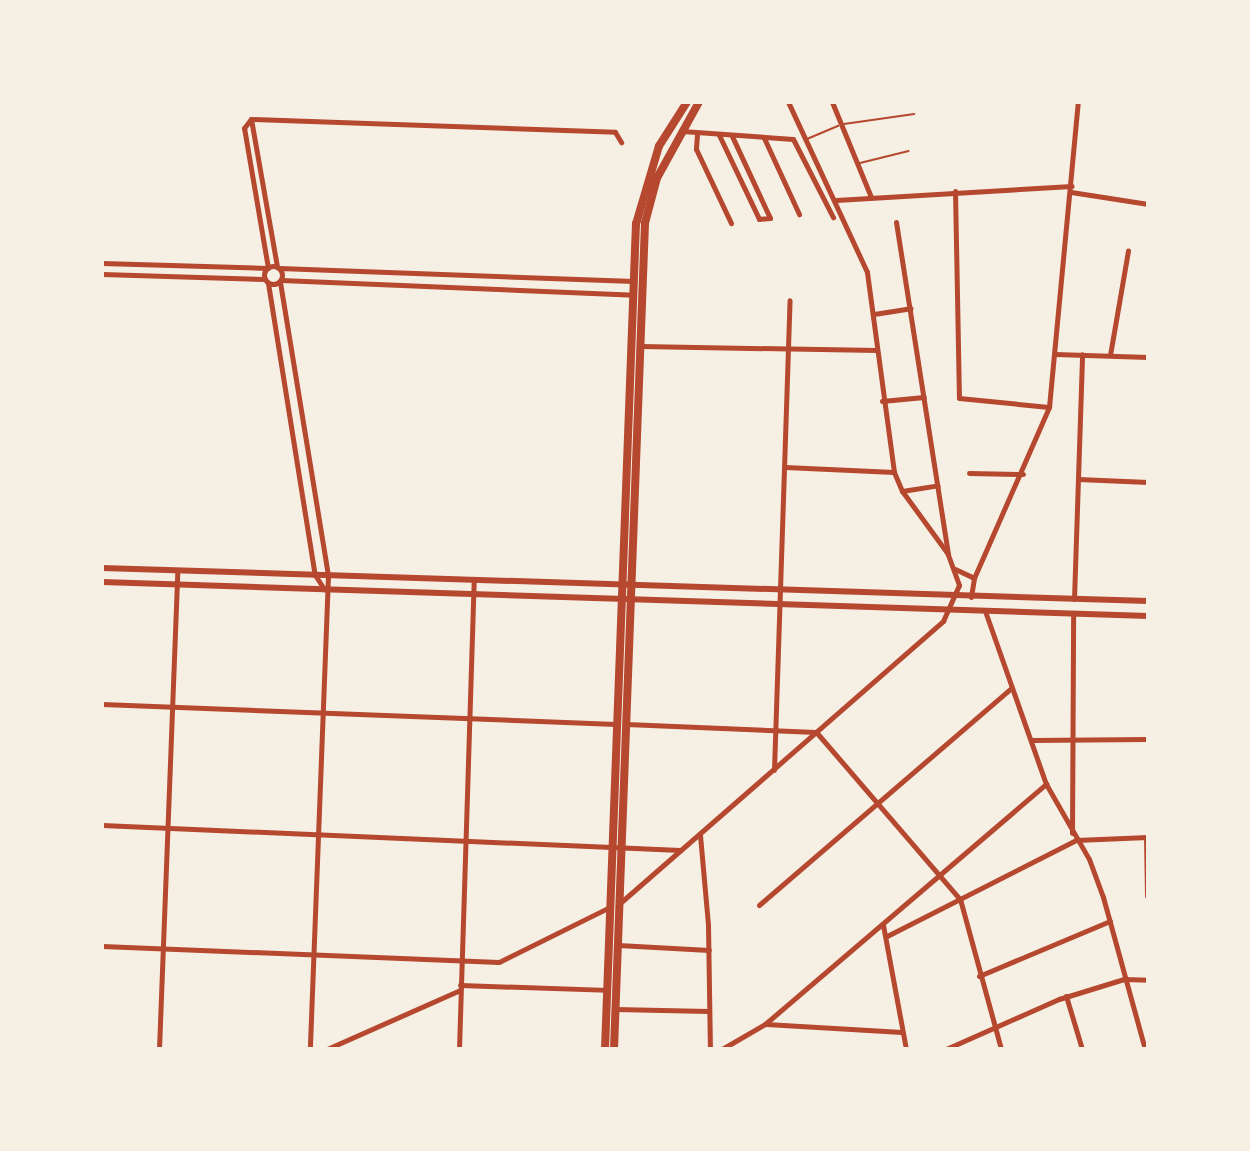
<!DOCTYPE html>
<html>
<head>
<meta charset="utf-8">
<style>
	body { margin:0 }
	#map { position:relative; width:1250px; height:1151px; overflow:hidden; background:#f6efe4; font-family:Raleway,sans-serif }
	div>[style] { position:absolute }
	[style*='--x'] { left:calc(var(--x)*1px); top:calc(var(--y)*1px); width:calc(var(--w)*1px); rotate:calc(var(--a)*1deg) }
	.service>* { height:2px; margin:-1px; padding:0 1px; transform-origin:1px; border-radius:1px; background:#b5482f }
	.minor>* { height:5px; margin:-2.5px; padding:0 2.5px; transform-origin:2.5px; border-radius:2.5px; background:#b5482f }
	.minor>.ring { margin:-2.5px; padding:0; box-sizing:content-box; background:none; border:5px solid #b5482f; border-radius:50% }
	.tertiary>* { height:6px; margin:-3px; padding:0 3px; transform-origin:3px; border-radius:3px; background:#b5482f }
	.primary>* { height:8px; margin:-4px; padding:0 4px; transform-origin:4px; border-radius:4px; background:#b5482f }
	span { translate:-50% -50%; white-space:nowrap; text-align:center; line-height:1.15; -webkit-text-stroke:6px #f6efe4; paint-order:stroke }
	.frame { position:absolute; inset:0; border:104px solid #f6efe4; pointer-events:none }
</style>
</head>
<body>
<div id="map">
	<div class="service">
		<i style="--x:844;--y:124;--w:71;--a:-8.1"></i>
		<i style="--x:807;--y:139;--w:34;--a:-23"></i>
		<i style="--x:860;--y:163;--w:50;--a:-13.8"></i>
	</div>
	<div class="minor">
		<i style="--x:832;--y:102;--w:103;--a:67.7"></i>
		<i style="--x:251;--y:119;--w:364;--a:2"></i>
		<i style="--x:615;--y:132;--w:12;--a:59"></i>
		<i style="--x:682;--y:131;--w:111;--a:4.1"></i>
		<i style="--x:793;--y:139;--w:88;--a:62.9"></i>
		<i style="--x:697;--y:134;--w:15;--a:94"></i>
		<i style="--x:696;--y:149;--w:82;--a:64.7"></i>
		<i style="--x:719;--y:135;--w:93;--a:64.5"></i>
		<i style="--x:759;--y:219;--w:11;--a:-5"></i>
		<i style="--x:770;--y:218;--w:90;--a:-114.9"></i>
		<i style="--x:764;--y:138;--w:84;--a:65.3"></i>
		<i style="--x:955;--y:191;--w:207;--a:88.9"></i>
		<i style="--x:959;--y:398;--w:90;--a:5.7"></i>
		<i style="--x:1071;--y:192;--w:78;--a:8.9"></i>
		<i style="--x:836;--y:200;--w:236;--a:-3.4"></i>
		<i style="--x:896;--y:222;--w:335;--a:81.1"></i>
		<i style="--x:102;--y:263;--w:165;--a:1.7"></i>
		<i class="ring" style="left:264px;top:266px;width:13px;height:13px"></i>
		<i style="--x:268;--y:268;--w:142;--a:-99.7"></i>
		<i style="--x:244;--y:128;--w:11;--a:-52"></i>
		<i style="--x:251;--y:119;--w:150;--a:80"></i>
		<i style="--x:279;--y:268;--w:355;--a:2.1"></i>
		<i style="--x:102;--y:274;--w:163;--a:1.8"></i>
		<i style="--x:281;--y:280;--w:353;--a:2.4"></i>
		<i style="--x:280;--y:282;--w:298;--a:80.7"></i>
		<i style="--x:328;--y:576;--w:473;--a:92.2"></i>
		<i style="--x:268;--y:283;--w:296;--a:80.9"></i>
		<i style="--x:315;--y:575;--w:17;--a:57"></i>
		<i style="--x:874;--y:314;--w:37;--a:-9"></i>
		<i style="--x:641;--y:346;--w:236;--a:1"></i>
		<i style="--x:1055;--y:354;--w:93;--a:1.8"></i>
		<i style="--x:1110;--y:355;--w:106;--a:-80.2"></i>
		<i style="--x:882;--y:401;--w:42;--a:-5.4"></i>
		<i style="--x:785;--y:467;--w:109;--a:2.6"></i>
		<i style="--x:969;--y:473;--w:54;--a:1.1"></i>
		<i style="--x:1078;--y:479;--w:70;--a:2.5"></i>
		<i style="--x:902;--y:491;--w:36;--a:-9"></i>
		<i style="--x:955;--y:569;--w:21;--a:25"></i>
		<i style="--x:971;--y:597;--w:19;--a:-81"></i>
		<i style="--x:974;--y:578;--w:187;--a:-66.3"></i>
		<i style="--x:1049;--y:407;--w:306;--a:-84.6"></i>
		<i style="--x:1074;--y:599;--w:245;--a:-88.1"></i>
		<i style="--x:985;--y:611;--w:183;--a:70.6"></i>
		<i style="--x:1046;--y:784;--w:86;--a:60.2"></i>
		<i style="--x:1089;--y:859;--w:40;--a:69.8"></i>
		<i style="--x:1103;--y:897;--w:158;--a:74.6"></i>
		<i style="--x:102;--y:704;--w:514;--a:2.23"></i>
		<i style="--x:626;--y:724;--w:190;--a:2.4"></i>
		<i style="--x:817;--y:733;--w:219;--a:49.3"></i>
		<i style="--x:960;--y:899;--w:156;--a:74.7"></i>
		<i style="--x:1031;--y:740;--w:117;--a:-0.5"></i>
		<i style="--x:774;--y:770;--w:470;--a:-88.1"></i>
		<i style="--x:102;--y:825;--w:579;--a:2.48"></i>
		<i style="--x:1072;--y:833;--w:219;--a:-89.7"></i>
		<i style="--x:700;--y:835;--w:90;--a:84.9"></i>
		<i style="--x:708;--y:925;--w:124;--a:89.1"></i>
		<i style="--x:1146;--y:837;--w:59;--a:89"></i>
		<i style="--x:620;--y:903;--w:429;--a:-41.1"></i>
		<i style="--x:943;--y:621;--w:39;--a:-66"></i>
		<i style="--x:959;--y:585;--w:33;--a:-110"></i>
		<i style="--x:948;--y:554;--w:78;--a:-126.1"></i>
		<i style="--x:902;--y:491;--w:21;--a:-113"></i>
		<i style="--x:894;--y:472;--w:202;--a:-97.7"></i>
		<i style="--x:867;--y:272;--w:187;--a:-114.9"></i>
		<i style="--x:759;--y:905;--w:333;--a:-40.7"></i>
		<i style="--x:883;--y:925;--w:126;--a:79.5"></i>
		<i style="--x:887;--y:936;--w:212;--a:-26.9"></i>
		<i style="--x:1076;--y:840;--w:72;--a:-2.4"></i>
		<i style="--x:618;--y:945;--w:91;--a:3.1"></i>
		<i style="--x:102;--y:946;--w:397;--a:2.3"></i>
		<i style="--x:499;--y:962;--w:124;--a:-26.4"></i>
		<i style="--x:979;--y:976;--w:142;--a:-22.8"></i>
		<i style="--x:460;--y:985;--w:147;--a:1.9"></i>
		<i style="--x:1066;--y:996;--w:55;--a:73.2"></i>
		<i style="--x:615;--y:1009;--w:93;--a:1.2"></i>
		<i style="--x:766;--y:1024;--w:136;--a:3.4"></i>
		<i style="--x:159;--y:1049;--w:479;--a:-87.8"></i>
		<i style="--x:327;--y:1049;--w:145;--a:-23.9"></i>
		<i style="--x:459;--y:1049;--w:468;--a:-88.2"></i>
		<i style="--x:722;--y:1049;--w:50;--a:-30.2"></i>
		<i style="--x:765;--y:1024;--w:370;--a:-40.5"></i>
		<i style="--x:946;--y:1049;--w:124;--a:-23.9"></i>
		<i style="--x:1059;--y:999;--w:68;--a:-17.1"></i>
		<i style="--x:1124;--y:979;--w:24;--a:2"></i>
	</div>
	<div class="tertiary">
		<i style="--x:102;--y:568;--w:1047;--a:1.81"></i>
		<i style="--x:102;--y:582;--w:1047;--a:1.86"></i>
	</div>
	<div class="primary">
		<i style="--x:605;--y:1049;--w:826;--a:-87.85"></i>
		<i style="--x:636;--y:224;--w:81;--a:-73.6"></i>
		<i style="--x:659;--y:146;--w:52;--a:-57.5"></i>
		<i style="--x:614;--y:1049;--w:827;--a:-87.85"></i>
		<i style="--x:645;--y:223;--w:47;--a:-75.1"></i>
		<i style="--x:657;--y:178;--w:87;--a:-61.1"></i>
	</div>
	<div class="frame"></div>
</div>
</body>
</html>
